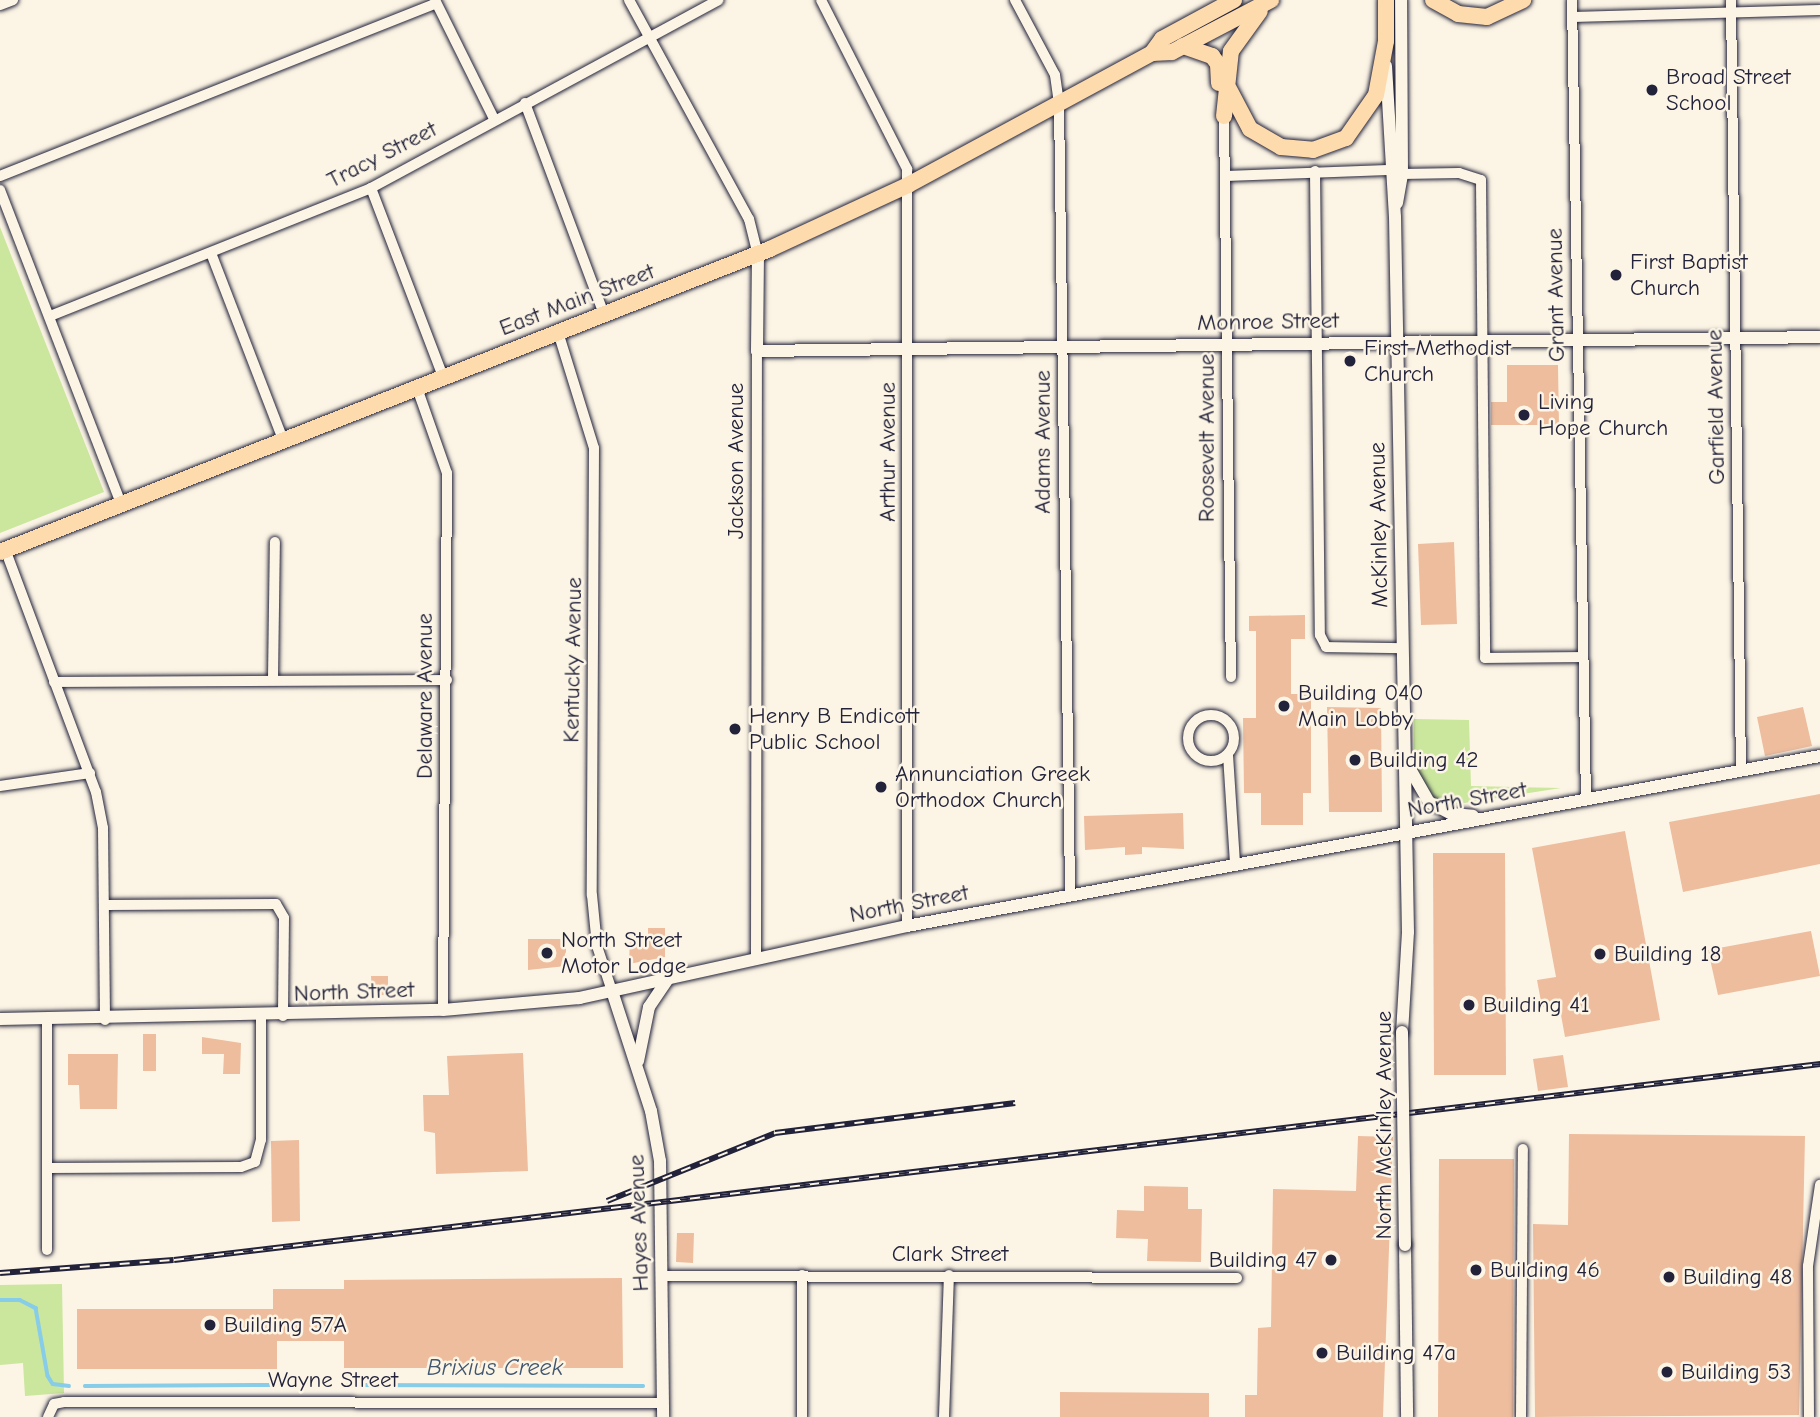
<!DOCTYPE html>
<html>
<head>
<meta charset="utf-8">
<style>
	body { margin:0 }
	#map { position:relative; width:1820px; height:1417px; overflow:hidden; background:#fcf5e5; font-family:"Comic Neue",sans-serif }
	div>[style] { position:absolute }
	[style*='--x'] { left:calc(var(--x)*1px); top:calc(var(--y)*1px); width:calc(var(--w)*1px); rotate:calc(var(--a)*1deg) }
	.green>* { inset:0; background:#cbe69d }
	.stream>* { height:3.5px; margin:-1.75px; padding:0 1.75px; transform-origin:1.75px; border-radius:1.75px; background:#87cce9 }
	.building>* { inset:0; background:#edbd9e }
	.roads { filter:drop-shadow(0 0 2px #22223b) drop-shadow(0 0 2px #22223b) }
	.minor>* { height:10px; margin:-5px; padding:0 5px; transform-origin:5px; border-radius:5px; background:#fcf5e5 }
	.minor>.ring { margin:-5px; padding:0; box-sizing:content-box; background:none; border:10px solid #fcf5e5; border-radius:50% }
	.tertiary>* { height:12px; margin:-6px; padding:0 6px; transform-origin:6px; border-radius:6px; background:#fcf5e5 }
	.primary>* { height:16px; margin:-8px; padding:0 8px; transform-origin:8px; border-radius:8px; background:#fedbac }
	.rail>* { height:6px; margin-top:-3px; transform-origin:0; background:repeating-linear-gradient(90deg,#fcf5e5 0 10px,#22223b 0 20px); box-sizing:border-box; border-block:2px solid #22223b }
	.bridges { filter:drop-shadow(0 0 2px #22223b) drop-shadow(0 0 2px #22223b) }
	.tertiary-bridge>* { height:12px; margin:-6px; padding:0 6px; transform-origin:6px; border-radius:6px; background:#fcf5e5 }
	.dots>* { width:19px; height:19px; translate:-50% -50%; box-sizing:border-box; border:4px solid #fcf5e5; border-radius:50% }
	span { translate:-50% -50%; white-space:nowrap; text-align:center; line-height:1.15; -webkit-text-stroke:5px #fcf5e5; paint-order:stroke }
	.poi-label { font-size:23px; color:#22223b }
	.left { translate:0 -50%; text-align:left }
	.right { translate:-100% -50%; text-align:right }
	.street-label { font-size:23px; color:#22223b }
	.water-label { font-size:24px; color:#40556f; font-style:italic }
</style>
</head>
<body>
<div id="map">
	<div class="green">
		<i style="clip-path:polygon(0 227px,104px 492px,0 533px)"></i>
		<i style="clip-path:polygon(1414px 719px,1469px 720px,1471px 786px,1561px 788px,1438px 807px,1414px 781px)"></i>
		<i style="clip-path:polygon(62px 1284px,64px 1393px,25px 1396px,23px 1363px,0 1365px,0 1285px)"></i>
	</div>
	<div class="stream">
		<i style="--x:0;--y:1300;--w:20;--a:0"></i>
		<i style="--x:20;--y:1300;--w:18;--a:27"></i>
		<i style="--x:36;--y:1308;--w:69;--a:80"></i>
		<i style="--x:48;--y:1376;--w:9;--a:58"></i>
		<i style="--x:53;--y:1384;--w:16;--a:7"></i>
		<i style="--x:347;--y:1385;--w:296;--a:0.2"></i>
		<i style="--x:85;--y:1386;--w:189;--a:-0.3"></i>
	</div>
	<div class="building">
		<i style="clip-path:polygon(1507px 365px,1558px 365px,1559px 425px,1491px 425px,1491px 402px,1507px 402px)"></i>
		<i style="clip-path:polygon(1454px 542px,1457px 624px,1421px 625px,1418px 544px)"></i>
		<i style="clip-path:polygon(1305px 615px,1305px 639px,1291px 639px,1291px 694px,1311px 694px,1311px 793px,1303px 793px,1303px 825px,1261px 825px,1261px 793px,1244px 793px,1243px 718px,1256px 718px,1256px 631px,1249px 631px,1249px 616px)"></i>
		<i style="clip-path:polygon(1327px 707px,1381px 708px,1382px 812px,1329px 812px)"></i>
		<i style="clip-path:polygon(1803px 707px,1812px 746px,1765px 756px,1757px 717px)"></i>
		<i style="clip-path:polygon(1820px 794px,1820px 864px,1683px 892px,1669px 822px)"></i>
		<i style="clip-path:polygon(1183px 813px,1184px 849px,1142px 847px,1142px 854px,1125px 855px,1125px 847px,1085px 850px,1084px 816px)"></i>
		<i style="clip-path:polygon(1625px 831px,1660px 1020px,1565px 1037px,1559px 1004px,1542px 1007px,1537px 980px,1556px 977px,1532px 848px)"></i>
		<i style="clip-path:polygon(1433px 853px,1505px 853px,1506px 1075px,1434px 1075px)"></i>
		<i style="clip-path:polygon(648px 928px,665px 928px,665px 957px,629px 964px,630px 937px,648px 937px)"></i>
		<i style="clip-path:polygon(1811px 931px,1820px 976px,1718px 995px,1708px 950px)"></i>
		<i style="clip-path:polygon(528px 939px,566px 939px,566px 966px,528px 970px)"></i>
		<i style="clip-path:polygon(371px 976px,388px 976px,388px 995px,372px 995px)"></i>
		<i style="clip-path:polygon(143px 1034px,156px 1034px,156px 1071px,143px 1071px)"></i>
		<i style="clip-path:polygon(202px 1037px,241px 1043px,240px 1074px,223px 1074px,224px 1054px,202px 1054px)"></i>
		<i style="clip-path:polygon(523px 1053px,528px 1171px,436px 1174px,435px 1133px,424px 1131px,423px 1095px,449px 1095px,447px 1056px)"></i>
		<i style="clip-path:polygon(68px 1054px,118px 1054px,117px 1109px,80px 1109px,79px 1085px,68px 1085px)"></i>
		<i style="clip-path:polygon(1563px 1055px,1568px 1087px,1538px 1091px,1533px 1059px)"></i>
		<i style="clip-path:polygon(1569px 1134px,1805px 1136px,1799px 1415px,1535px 1417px,1533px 1224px,1568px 1225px)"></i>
		<i style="clip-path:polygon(1358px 1136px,1393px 1137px,1383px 1417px,1245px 1417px,1245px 1395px,1257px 1395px,1258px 1328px,1271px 1327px,1273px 1189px,1356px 1191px)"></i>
		<i style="clip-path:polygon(299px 1140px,300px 1221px,272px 1222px,271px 1141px)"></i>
		<i style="clip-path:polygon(1439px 1159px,1514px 1159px,1513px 1417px,1438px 1417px)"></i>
		<i style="clip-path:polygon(1144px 1186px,1188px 1187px,1188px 1209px,1202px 1209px,1201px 1262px,1147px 1261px,1148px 1239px,1116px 1238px,1117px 1210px,1144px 1211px)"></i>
		<i style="clip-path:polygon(677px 1233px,694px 1233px,693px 1263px,676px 1262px)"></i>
		<i style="clip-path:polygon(622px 1278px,623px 1368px,344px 1368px,344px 1341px,277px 1341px,277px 1369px,77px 1369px,77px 1309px,273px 1309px,273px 1289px,344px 1289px,344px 1280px)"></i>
		<i style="clip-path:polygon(1060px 1392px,1209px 1393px,1209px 1417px,1060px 1417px)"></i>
	</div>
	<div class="roads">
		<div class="minor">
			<i style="--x:435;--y:0;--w:133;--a:63.6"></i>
			<i style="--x:629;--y:0;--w:250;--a:61.3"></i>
			<i style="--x:749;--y:219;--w:36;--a:76"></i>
			<i style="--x:821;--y:0;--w:190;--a:63"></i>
			<i style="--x:907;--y:169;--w:757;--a:90"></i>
			<i style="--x:1015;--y:0;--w:85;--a:61.9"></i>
			<i style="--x:1055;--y:75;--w:28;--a:82"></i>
			<i style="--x:1059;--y:103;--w:791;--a:89.2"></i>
			<i style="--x:1572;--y:0;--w:800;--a:89"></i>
			<i style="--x:1731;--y:0;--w:771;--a:89.26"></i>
			<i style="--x:0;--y:5;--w:14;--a:-21"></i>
			<i style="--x:1573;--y:17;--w:247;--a:-1.6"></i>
			<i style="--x:525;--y:103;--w:225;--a:69.5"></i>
			<i style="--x:1224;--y:116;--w:561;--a:89.29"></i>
			<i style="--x:1315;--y:171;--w:464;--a:89.4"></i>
			<i style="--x:1320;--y:635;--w:13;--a:63"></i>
			<i style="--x:1326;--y:647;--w:76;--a:0.8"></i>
			<i style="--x:1402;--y:174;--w:57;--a:-1"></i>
			<i style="--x:1459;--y:173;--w:23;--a:18"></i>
			<i style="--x:1481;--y:180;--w:478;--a:89.5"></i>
			<i style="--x:1485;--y:658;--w:96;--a:-0.6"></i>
			<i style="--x:0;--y:176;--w:469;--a:-21.6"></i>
			<i style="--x:1226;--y:176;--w:162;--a:-2.1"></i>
			<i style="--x:371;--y:188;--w:202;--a:69.1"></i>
			<i style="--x:0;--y:190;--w:337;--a:68.9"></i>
			<i style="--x:211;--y:253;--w:200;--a:68.9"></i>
			<i style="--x:50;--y:316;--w:346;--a:-21.7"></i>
			<i style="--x:371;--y:188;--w:395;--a:-28.4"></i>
			<i style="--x:558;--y:332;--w:121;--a:72.8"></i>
			<i style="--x:594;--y:448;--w:447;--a:90.3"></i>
			<i style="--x:592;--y:895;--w:51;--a:84.4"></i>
			<i style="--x:597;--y:946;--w:47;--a:71.6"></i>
			<i style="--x:417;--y:388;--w:90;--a:70.6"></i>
			<i style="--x:447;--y:473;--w:537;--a:90.43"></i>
			<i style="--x:5;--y:549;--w:259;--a:69.5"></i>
			<i style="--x:96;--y:792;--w:37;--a:79"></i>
			<i style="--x:103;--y:828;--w:192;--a:89.4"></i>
			<i style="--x:273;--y:678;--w:136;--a:-89.2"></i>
			<i style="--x:54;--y:682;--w:393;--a:-0.3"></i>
			<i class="ring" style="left:1188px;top:715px;width:36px;height:36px"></i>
			<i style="--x:1228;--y:755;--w:108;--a:86.3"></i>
			<i style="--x:0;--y:786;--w:91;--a:-8.2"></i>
			<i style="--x:106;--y:905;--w:170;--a:-0.3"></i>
			<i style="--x:276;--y:904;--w:16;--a:60"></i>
			<i style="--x:284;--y:918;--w:98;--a:90.6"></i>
			<i style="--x:756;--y:955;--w:604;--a:-89.91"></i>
			<i style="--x:47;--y:1020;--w:230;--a:90"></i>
			<i style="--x:47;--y:1168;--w:194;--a:-0.3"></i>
			<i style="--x:241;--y:1167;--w:15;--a:-20"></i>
			<i style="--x:255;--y:1162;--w:23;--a:-75"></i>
			<i style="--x:261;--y:1140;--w:124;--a:-90"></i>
			<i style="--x:662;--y:1276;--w:575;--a:0.2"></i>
			<i style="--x:48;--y:1417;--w:14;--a:-65"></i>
			<i style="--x:54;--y:1404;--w:10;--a:-11"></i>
			<i style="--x:64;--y:1402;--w:599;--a:0.1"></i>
			<i style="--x:802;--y:1417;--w:142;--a:-90"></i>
			<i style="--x:944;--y:1417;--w:142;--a:-88"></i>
			<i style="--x:1521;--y:1417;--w:268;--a:-89.6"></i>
			<i style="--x:1809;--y:1417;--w:151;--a:-90.4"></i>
			<i style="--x:1808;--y:1266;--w:82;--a:-81.6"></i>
		</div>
		<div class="tertiary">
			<i style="--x:1386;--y:66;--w:151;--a:86.6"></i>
			<i style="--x:1395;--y:217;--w:715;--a:88.96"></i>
			<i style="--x:1408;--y:932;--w:100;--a:93.4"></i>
			<i style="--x:1397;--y:203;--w:29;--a:-80"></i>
			<i style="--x:1402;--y:174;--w:174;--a:-90.3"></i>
			<i style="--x:758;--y:254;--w:97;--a:90.6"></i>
			<i style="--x:757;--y:351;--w:1063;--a:-0.75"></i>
			<i style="--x:1406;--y:762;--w:46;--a:60.1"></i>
			<i style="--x:1429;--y:802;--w:26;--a:28"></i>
			<i style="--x:1452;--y:814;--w:21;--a:5"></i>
			<i style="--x:612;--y:991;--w:126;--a:72"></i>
			<i style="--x:651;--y:1111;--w:51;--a:79.8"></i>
			<i style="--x:660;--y:1161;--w:256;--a:89.3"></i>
			<i style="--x:0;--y:1019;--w:443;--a:-1.2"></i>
			<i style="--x:443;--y:1010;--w:137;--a:-5"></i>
			<i style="--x:579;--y:998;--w:336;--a:-12.4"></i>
			<i style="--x:907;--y:926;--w:929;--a:-10.55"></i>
			<i style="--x:638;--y:1061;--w:55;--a:-78.5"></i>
			<i style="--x:649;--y:1007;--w:36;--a:-56"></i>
			<i style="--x:1405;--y:1245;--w:172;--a:89.3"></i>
		</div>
		<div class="primary">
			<i style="--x:1433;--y:0;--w:29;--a:29"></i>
			<i style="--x:1458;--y:14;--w:29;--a:6"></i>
			<i style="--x:1487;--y:17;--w:40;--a:-25"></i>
			<i style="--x:1183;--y:46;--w:31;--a:19"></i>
			<i style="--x:1212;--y:56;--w:10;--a:53"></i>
			<i style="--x:1218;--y:64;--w:19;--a:87"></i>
			<i style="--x:1152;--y:53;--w:17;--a:-54"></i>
			<i style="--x:1162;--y:39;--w:82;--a:-28.4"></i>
			<i style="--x:1229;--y:89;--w:45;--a:62.3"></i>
			<i style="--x:1250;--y:129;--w:36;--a:30"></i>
			<i style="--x:1281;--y:147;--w:32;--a:5"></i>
			<i style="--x:1313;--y:150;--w:35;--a:-20"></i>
			<i style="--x:1346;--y:138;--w:52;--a:-55.1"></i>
			<i style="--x:1376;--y:95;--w:55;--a:-79.5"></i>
			<i style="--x:1386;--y:41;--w:41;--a:-90"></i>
			<i style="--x:1224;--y:116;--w:65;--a:-83.9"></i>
			<i style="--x:1231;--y:51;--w:49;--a:-54.1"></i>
			<i style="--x:0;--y:552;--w:827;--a:-21.48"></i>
			<i style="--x:770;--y:249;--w:152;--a:-24.9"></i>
			<i style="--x:908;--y:185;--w:277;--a:-28.4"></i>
			<i style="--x:1152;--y:53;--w:20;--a:-3"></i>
			<i style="--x:1172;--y:52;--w:112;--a:-27.7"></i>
		</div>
	</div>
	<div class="rail">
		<i style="--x:607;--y:1201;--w:181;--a:-22"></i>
		<i style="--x:775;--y:1133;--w:242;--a:-7.1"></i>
		<i style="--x:0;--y:1273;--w:174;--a:-4.3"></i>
		<i style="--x:174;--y:1260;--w:1658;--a:-6.79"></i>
	</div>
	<div class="bridges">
		<div class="tertiary-bridge">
			<i style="--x:1402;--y:1032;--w:213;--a:89.2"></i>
		</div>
	</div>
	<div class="dots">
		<i style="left:1652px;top:90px;background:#22223b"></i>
		<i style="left:1616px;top:275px;background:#22223b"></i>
		<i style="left:1350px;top:361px;background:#22223b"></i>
		<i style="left:1524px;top:415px;background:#22223b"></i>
		<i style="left:1284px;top:706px;background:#22223b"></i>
		<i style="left:735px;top:729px;background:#22223b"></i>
		<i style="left:1355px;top:760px;background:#22223b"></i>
		<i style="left:881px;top:787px;background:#22223b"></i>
		<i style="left:547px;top:953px;background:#22223b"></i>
		<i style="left:1600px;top:954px;background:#22223b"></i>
		<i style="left:1469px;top:1005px;background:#22223b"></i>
		<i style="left:1331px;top:1260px;background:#22223b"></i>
		<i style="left:1476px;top:1270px;background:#22223b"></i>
		<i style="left:1669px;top:1277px;background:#22223b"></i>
		<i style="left:210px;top:1325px;background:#22223b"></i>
		<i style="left:1322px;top:1353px;background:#22223b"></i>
		<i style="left:1667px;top:1372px;background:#22223b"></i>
	</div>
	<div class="poi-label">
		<span class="left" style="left:1666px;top:90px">Broad Street<br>School</span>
		<span class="left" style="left:1630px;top:275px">First Baptist<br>Church</span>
		<span class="left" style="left:1364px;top:361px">First Methodist<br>Church</span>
		<span class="left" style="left:1538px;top:415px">Living<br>Hope Church</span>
		<span class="left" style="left:1298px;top:706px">Building 040<br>Main Lobby</span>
		<span class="left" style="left:749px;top:729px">Henry B Endicott<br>Public School</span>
		<span class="left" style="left:1369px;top:760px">Building 42</span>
		<span class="left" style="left:895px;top:787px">Annunciation Greek<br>Orthodox Church</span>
		<span class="left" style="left:561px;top:953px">North Street<br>Motor Lodge</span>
		<span class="left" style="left:1614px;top:954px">Building 18</span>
		<span class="left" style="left:1483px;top:1005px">Building 41</span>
		<span class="right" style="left:1317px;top:1260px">Building 47</span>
		<span class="left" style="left:1490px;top:1270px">Building 46</span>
		<span class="left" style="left:1683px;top:1277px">Building 48</span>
		<span class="left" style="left:224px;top:1325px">Building 57A</span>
		<span class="left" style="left:1336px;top:1353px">Building 47a</span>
		<span class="left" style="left:1681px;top:1372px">Building 53</span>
	</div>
	<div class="street-label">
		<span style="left:382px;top:155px;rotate:-27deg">Tracy Street</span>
		<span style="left:1556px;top:295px;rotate:-91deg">Grant Avenue</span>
		<span style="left:577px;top:300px;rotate:-21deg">East Main Street</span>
		<span style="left:1268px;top:322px;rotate:-1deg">Monroe Street</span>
		<span style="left:1716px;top:407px;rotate:-91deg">Garfield Avenue</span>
		<span style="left:1207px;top:438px;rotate:-90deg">Roosevelt Avenue</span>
		<span style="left:1043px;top:442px;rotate:-90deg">Adams Avenue</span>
		<span style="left:888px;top:452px;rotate:-90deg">Arthur Avenue</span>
		<span style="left:736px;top:461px;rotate:-90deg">Jackson Avenue</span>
		<span style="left:1379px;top:525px;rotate:-91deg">McKinley Avenue</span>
		<span style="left:573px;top:660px;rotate:-89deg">Kentucky Avenue</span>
		<span style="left:425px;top:696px;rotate:-90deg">Delaware Avenue</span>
		<span style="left:1467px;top:800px;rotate:-10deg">North Street</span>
		<span style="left:909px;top:904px;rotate:-11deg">North Street</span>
		<span style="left:354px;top:992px;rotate:-2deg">North Street</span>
		<span style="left:1384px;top:1125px;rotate:-90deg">North McKinley Avenue</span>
		<span style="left:639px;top:1223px;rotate:-92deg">Hayes Avenue</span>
		<span style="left:950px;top:1254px">Clark Street</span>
		<span style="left:333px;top:1380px">Wayne Street</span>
	</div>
	<div class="water-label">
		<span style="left:495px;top:1368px">Brixius Creek</span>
	</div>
</div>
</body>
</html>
